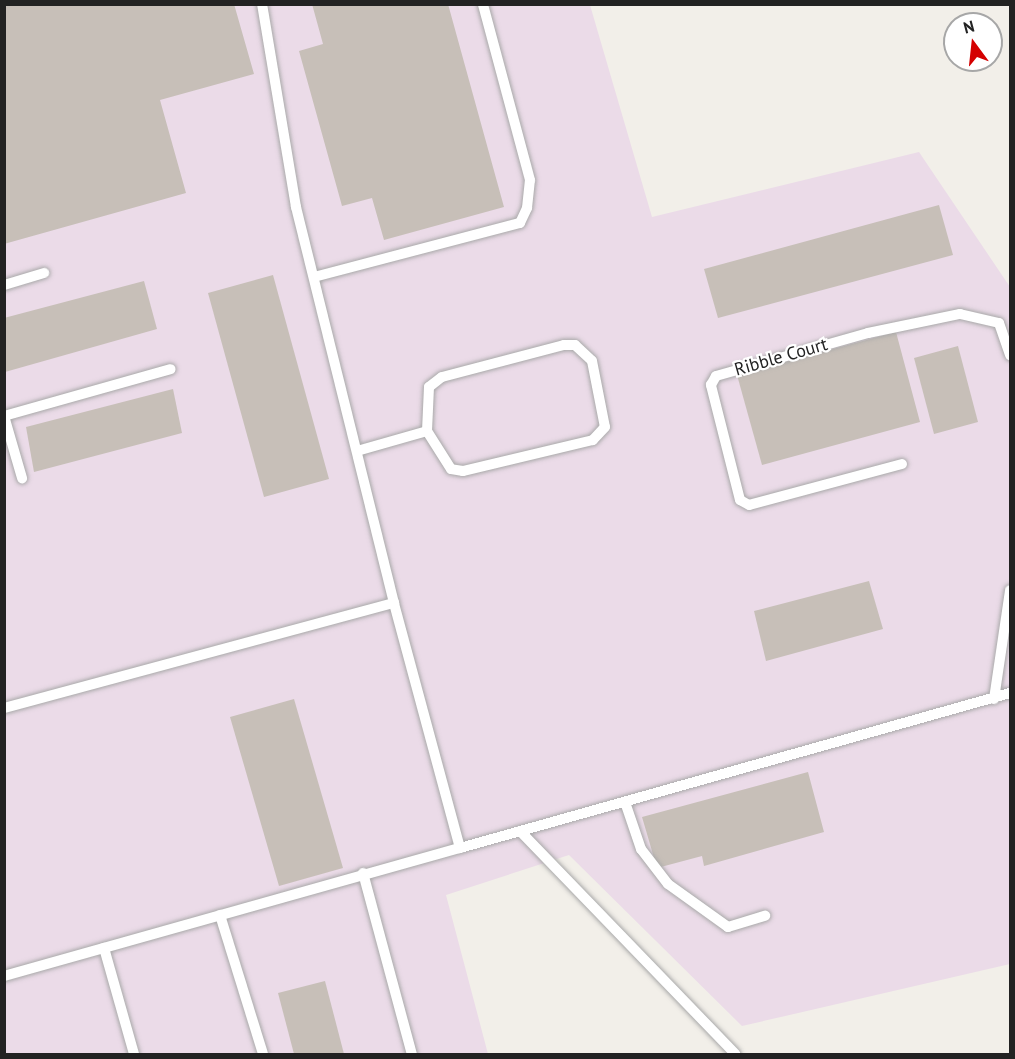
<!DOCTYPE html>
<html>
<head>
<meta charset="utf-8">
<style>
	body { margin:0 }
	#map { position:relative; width:1015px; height:1059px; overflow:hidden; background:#f2efe9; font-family:"PT Sans",sans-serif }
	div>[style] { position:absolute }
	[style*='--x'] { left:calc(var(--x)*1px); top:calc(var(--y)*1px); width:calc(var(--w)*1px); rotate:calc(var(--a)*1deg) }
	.industrial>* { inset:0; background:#ebdbe8 }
	.building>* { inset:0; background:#c7bfb8 }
	.roads { filter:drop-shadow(0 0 2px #a9a9a9) drop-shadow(0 0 2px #a9a9a9) }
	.service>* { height:10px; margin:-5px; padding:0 5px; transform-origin:5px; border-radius:5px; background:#fff }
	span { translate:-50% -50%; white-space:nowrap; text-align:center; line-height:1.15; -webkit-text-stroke:4.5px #fff; paint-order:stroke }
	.street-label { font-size:18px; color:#222 }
	.frame { position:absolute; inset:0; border:6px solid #222; pointer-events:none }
	.north { position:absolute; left:943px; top:12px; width:60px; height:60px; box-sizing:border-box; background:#fff; border:2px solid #a7a7a7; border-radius:50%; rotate:345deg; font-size:16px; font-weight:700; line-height:24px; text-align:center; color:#222 }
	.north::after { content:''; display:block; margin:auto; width:21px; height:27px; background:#d40000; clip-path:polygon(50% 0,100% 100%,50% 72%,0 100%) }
</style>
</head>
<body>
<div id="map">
	<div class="industrial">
		<i style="clip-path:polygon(5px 5px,590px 5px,652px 217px,919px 152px,1010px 287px,1010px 964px,742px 1026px,569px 855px,446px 895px,488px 1054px,5px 1054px)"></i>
	</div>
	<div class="building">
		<i style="clip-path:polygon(4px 4px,234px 4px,254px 74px,160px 100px,186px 193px,4px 244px)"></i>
		<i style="clip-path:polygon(312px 4px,448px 4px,504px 207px,384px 240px,372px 198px,342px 206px,299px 51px,323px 44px)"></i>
		<i style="clip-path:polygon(939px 205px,953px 255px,718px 318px,704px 269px)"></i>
		<i style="clip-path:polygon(273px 275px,329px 479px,264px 497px,208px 293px)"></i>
		<i style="clip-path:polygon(144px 281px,157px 329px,5px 372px,4px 318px)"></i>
		<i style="clip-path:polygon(896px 332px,920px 422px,762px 465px,737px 375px)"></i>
		<i style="clip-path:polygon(958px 346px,978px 422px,934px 434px,914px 358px)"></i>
		<i style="clip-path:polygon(173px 389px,182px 433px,34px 472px,26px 427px)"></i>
		<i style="clip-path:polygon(869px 581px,883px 629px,766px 661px,754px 611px)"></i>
		<i style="clip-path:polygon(294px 699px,343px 868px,279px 886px,230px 717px)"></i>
		<i style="clip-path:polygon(808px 772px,824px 832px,704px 866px,702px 856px,657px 868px,642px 817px)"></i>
		<i style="clip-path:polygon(325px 981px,344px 1054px,294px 1054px,278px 993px)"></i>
	</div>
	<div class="roads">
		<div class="service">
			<i style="--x:314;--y:277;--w:213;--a:-14.7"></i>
			<i style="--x:520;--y:223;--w:17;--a:-65"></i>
			<i style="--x:527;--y:208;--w:28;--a:-84"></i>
			<i style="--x:530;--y:180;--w:182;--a:-105"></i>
			<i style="--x:4;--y:285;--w:42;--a:-16.7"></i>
			<i style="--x:4;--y:416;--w:173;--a:-15.7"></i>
			<i style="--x:4;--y:416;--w:65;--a:73.8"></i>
			<i style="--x:357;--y:451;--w:73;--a:-15.9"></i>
			<i style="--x:427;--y:431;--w:44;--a:-87.4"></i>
			<i style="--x:429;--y:387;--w:16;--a:-38"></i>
			<i style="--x:442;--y:377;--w:126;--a:-14.7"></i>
			<i style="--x:564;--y:345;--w:11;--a:0"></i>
			<i style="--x:575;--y:345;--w:23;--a:43"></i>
			<i style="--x:592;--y:361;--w:67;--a:78.9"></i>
			<i style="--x:605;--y:427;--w:18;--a:133"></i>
			<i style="--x:593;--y:440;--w:134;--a:166.6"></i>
			<i style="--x:463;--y:471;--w:12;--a:-171"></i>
			<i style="--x:451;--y:469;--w:45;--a:-122.3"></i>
			<i style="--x:902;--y:464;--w:158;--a:165"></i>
			<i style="--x:749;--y:505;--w:10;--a:-151"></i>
			<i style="--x:740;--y:500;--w:119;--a:-104.2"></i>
			<i style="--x:711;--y:385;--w:10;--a:-61"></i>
			<i style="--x:716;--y:376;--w:158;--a:-15.8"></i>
			<i style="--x:868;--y:333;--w:94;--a:-11.7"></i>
			<i style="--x:960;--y:314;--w:40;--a:13"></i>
			<i style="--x:999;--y:323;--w:34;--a:71"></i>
			<i style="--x:994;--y:699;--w:110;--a:-81.6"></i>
			<i style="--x:4;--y:708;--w:404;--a:-15.1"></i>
			<i style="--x:625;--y:802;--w:50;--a:71.2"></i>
			<i style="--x:641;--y:849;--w:44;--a:52.4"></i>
			<i style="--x:668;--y:884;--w:74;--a:35.6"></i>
			<i style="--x:728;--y:927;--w:39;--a:-17"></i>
			<i style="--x:520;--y:831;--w:310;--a:46"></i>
			<i style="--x:460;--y:848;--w:571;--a:-15.74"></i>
			<i style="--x:363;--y:873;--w:188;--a:74.9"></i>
			<i style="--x:220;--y:915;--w:145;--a:72.8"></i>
			<i style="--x:104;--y:948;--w:110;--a:74.2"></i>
			<i style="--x:4;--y:976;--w:474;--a:-15.7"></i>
			<i style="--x:460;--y:848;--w:254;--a:-105.1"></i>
			<i style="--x:394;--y:603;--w:408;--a:-103.9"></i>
			<i style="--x:296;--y:207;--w:206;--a:-99.5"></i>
		</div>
	</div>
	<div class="street-label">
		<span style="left:781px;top:357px;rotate:-16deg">Ribble Court</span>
	</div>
	<div class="frame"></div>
	<div class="north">N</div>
</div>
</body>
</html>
